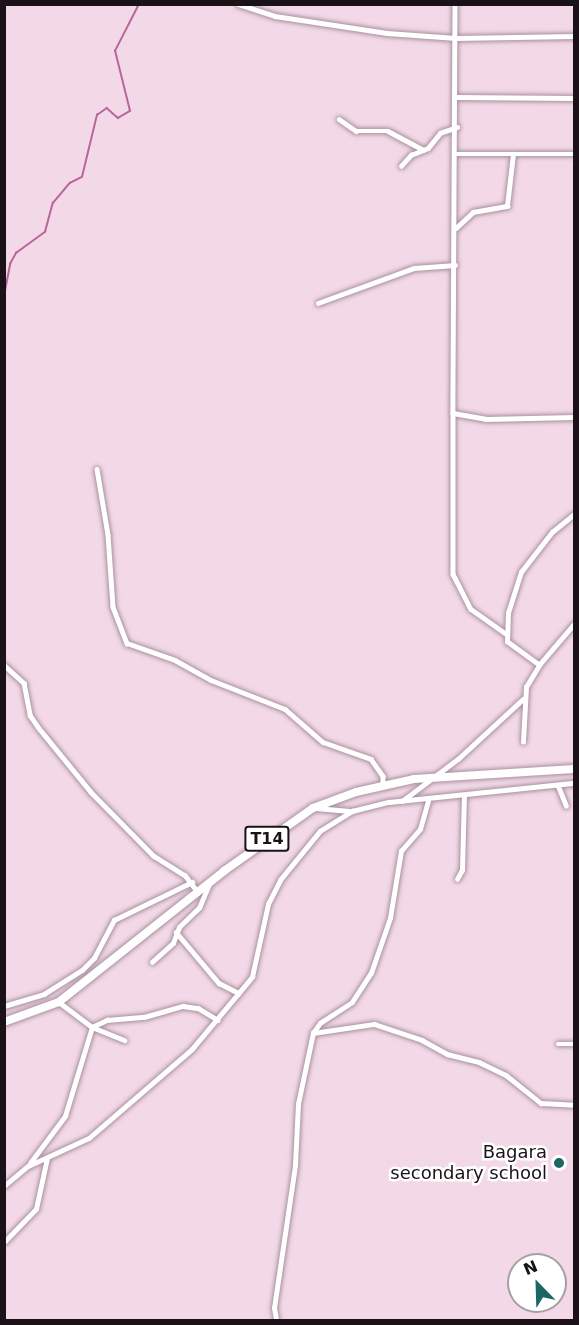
<!DOCTYPE html>
<html>
<head>
<meta charset="utf-8">
<style>
	body { margin:0 }
	#map { position:relative; width:579px; height:1325px; overflow:hidden; background:#f3d9e8; font-family:"DejaVu Sans",sans-serif }
	div>[style] { position:absolute }
	[style*='--x'] { left:calc(var(--x)*1px); top:calc(var(--y)*1px); width:calc(var(--w)*1px); rotate:calc(var(--a)*1deg) }
	.stream>* { height:1.5px; margin:-0.75px; padding:0 0.75px; transform-origin:0.75px; border-radius:0.75px; background:#b8659b }
	.roads { filter:drop-shadow(0 0 2px #aa919f) drop-shadow(0 0 2px #aa919f) }
	.minor>* { height:4.5px; margin:-2.25px; padding:0 2.25px; transform-origin:2.25px; border-radius:2.25px; background:#fff }
	.trunk>* { height:8px; margin:-4px; padding:0 4px; transform-origin:4px; border-radius:4px; background:#fff }
	.dots>* { width:16px; height:16px; translate:-50% -50%; box-sizing:border-box; border:3px solid #fff; border-radius:50% }
	span { translate:-50% -50%; white-space:nowrap; text-align:center; line-height:1.15; -webkit-text-stroke:5px #fff; paint-order:stroke }
	.shield-label span { padding:2px 4px; background:#fff; border:2px solid; border-radius:4px; -webkit-text-stroke-width:0 }
	.shield-label { font-size:16px; color:#1b1218; font-weight:700 }
	.poi-label { font-size:18px; color:#1b1218 }
	.right { translate:-100% -50%; text-align:right }
	.frame { position:absolute; inset:0; border:6px solid #1b1218; pointer-events:none }
	.north { position:absolute; left:507px; top:1253px; width:60px; height:60px; box-sizing:border-box; background:#fff; border:2px solid #a4a0a3; border-radius:50%; rotate:337deg; font-size:16px; font-weight:700; line-height:24px; text-align:center; color:#1b1218 }
	.north::after { content:''; display:block; margin:auto; width:21px; height:27px; background:#1a6765; clip-path:polygon(50% 0,100% 100%,50% 72%,0 100%) }
</style>
</head>
<body>
<div id="map">
	<div class="stream">
		<i style="--x:4;--y:296;--w:33;--a:-79"></i>
		<i style="--x:10;--y:264;--w:13;--a:-61"></i>
		<i style="--x:16;--y:253;--w:36;--a:-36"></i>
		<i style="--x:45;--y:232;--w:30;--a:-75"></i>
		<i style="--x:53;--y:203;--w:26;--a:-50"></i>
		<i style="--x:70;--y:183;--w:13;--a:-27"></i>
		<i style="--x:82;--y:177;--w:64;--a:-76.4"></i>
		<i style="--x:97;--y:115;--w:12;--a:-35"></i>
		<i style="--x:107;--y:108;--w:15;--a:42"></i>
		<i style="--x:118;--y:118;--w:14;--a:-30"></i>
		<i style="--x:130;--y:111;--w:62;--a:-104"></i>
		<i style="--x:115;--y:51;--w:53;--a:-62.9"></i>
	</div>
	<div class="roads">
		<div class="minor">
			<i style="--x:238;--y:4;--w:39;--a:18"></i>
			<i style="--x:275;--y:16;--w:113;--a:8.6"></i>
			<i style="--x:387;--y:33;--w:69;--a:4.1"></i>
			<i style="--x:456;--y:38;--w:118;--a:-1"></i>
			<i style="--x:455;--y:4;--w:409;--a:90.3"></i>
			<i style="--x:453;--y:413;--w:34;--a:10"></i>
			<i style="--x:486;--y:419;--w:88;--a:-1.3"></i>
			<i style="--x:456;--y:97;--w:118;--a:0.5"></i>
			<i style="--x:339;--y:119;--w:21;--a:35"></i>
			<i style="--x:356;--y:131;--w:32;--a:0"></i>
			<i style="--x:388;--y:131;--w:40;--a:28"></i>
			<i style="--x:457;--y:154;--w:117;--a:0"></i>
			<i style="--x:401;--y:166;--w:15;--a:-48"></i>
			<i style="--x:411;--y:155;--w:18;--a:-22"></i>
			<i style="--x:428;--y:148;--w:19;--a:-51"></i>
			<i style="--x:440;--y:133;--w:18;--a:-19"></i>
			<i style="--x:456;--y:228;--w:23;--a:-43"></i>
			<i style="--x:473;--y:212;--w:35;--a:-10"></i>
			<i style="--x:507;--y:206;--w:52;--a:-83.4"></i>
			<i style="--x:318;--y:303;--w:102;--a:-20"></i>
			<i style="--x:414;--y:268;--w:41;--a:-4.2"></i>
			<i style="--x:453;--y:413;--w:161;--a:90"></i>
			<i style="--x:453;--y:574;--w:39;--a:63"></i>
			<i style="--x:471;--y:609;--w:42;--a:35.2"></i>
			<i style="--x:97;--y:469;--w:67;--a:80.5"></i>
			<i style="--x:108;--y:535;--w:72;--a:86"></i>
			<i style="--x:113;--y:607;--w:39;--a:69"></i>
			<i style="--x:127;--y:643;--w:51;--a:19.5"></i>
			<i style="--x:175;--y:660;--w:41;--a:29.1"></i>
			<i style="--x:211;--y:680;--w:79;--a:21.4"></i>
			<i style="--x:285;--y:709;--w:50;--a:41"></i>
			<i style="--x:323;--y:742;--w:51;--a:19.5"></i>
			<i style="--x:371;--y:759;--w:21;--a:55"></i>
			<i style="--x:383;--y:776;--w:9;--a:90"></i>
			<i style="--x:4;--y:665;--w:27;--a:42"></i>
			<i style="--x:24;--y:683;--w:33;--a:79"></i>
			<i style="--x:30;--y:715;--w:14;--a:56"></i>
			<i style="--x:38;--y:727;--w:84;--a:50.8"></i>
			<i style="--x:91;--y:792;--w:90;--a:45.5"></i>
			<i style="--x:154;--y:856;--w:36;--a:32"></i>
			<i style="--x:185;--y:875;--w:21;--a:53"></i>
			<i style="--x:539;--y:665;--w:39;--a:-144"></i>
			<i style="--x:507;--y:642;--w:29;--a:-88"></i>
			<i style="--x:508;--y:613;--w:43;--a:-72.4"></i>
			<i style="--x:521;--y:572;--w:51;--a:-52.2"></i>
			<i style="--x:552;--y:532;--w:28;--a:-39"></i>
			<i style="--x:523;--y:742;--w:55;--a:-86.9"></i>
			<i style="--x:526;--y:687;--w:26;--a:-59"></i>
			<i style="--x:539;--y:665;--w:54;--a:-49.5"></i>
			<i style="--x:558;--y:785;--w:22;--a:68"></i>
			<i style="--x:402;--y:801;--w:70;--a:-36.9"></i>
			<i style="--x:458;--y:759;--w:88;--a:-42.7"></i>
			<i style="--x:316;--y:808;--w:36;--a:5"></i>
			<i style="--x:352;--y:811;--w:38;--a:-14"></i>
			<i style="--x:389;--y:802;--w:186;--a:-5.9"></i>
			<i style="--x:457;--y:879;--w:10;--a:-61"></i>
			<i style="--x:462;--y:870;--w:74;--a:-88.5"></i>
			<i style="--x:176;--y:932;--w:67;--a:49.9"></i>
			<i style="--x:219;--y:983;--w:22;--a:27"></i>
			<i style="--x:152;--y:962;--w:28;--a:-42"></i>
			<i style="--x:173;--y:943;--w:17;--a:-69"></i>
			<i style="--x:179;--y:927;--w:28;--a:-44"></i>
			<i style="--x:199;--y:908;--w:25;--a:-67"></i>
			<i style="--x:59;--y:1002;--w:41;--a:37.1"></i>
			<i style="--x:92;--y:1027;--w:35;--a:22"></i>
			<i style="--x:4;--y:1006;--w:42;--a:-16.7"></i>
			<i style="--x:44;--y:994;--w:45;--a:-32.3"></i>
			<i style="--x:82;--y:970;--w:17;--a:-45"></i>
			<i style="--x:94;--y:958;--w:43;--a:-62.2"></i>
			<i style="--x:114;--y:920;--w:87;--a:-26"></i>
			<i style="--x:313;--y:1033;--w:62;--a:-8.4"></i>
			<i style="--x:374;--y:1024;--w:51;--a:18.4"></i>
			<i style="--x:422;--y:1040;--w:29;--a:29"></i>
			<i style="--x:447;--y:1054;--w:33;--a:14"></i>
			<i style="--x:479;--y:1062;--w:30;--a:26"></i>
			<i style="--x:506;--y:1075;--w:45;--a:38.7"></i>
			<i style="--x:541;--y:1103;--w:33;--a:3"></i>
			<i style="--x:558;--y:1044;--w:16;--a:0"></i>
			<i style="--x:30;--y:1163;--w:59;--a:-53.3"></i>
			<i style="--x:65;--y:1116;--w:93;--a:-73.1"></i>
			<i style="--x:92;--y:1027;--w:17;--a:-25"></i>
			<i style="--x:107;--y:1020;--w:37;--a:-5"></i>
			<i style="--x:144;--y:1017;--w:41;--a:-15.8"></i>
			<i style="--x:183;--y:1006;--w:15;--a:8"></i>
			<i style="--x:198;--y:1008;--w:23;--a:31"></i>
			<i style="--x:4;--y:1186;--w:31;--a:-40"></i>
			<i style="--x:28;--y:1166;--w:67;--a:-24.7"></i>
			<i style="--x:89;--y:1138;--w:136;--a:-40.8"></i>
			<i style="--x:192;--y:1049;--w:94;--a:-50.2"></i>
			<i style="--x:252;--y:977;--w:75;--a:-77.6"></i>
			<i style="--x:268;--y:904;--w:27;--a:-63"></i>
			<i style="--x:280;--y:880;--w:63;--a:-50.8"></i>
			<i style="--x:320;--y:831;--w:38;--a:-32"></i>
			<i style="--x:4;--y:1242;--w:46;--a:-45.9"></i>
			<i style="--x:36;--y:1209;--w:52;--a:-77.8"></i>
			<i style="--x:276;--y:1320;--w:12;--a:-99"></i>
			<i style="--x:274;--y:1308;--w:145;--a:-81.6"></i>
			<i style="--x:295;--y:1165;--w:61;--a:-87.2"></i>
			<i style="--x:298;--y:1104;--w:73;--a:-78.1"></i>
			<i style="--x:313;--y:1033;--w:12;--a:-55"></i>
			<i style="--x:320;--y:1023;--w:38;--a:-33"></i>
			<i style="--x:352;--y:1002;--w:35;--a:-57"></i>
			<i style="--x:371;--y:973;--w:58;--a:-70.9"></i>
			<i style="--x:390;--y:918;--w:68;--a:-80.7"></i>
			<i style="--x:401;--y:851;--w:29;--a:-49"></i>
			<i style="--x:420;--y:829;--w:29;--a:-74"></i>
		</div>
		<div class="trunk">
			<i style="--x:4;--y:1022;--w:59;--a:-20"></i>
			<i style="--x:59;--y:1002;--w:211;--a:-38.4"></i>
			<i style="--x:224;--y:871;--w:109;--a:-35.3"></i>
			<i style="--x:313;--y:808;--w:46;--a:-20.4"></i>
			<i style="--x:356;--y:792;--w:59;--a:-12.6"></i>
			<i style="--x:414;--y:779;--w:160;--a:-3.6"></i>
		</div>
	</div>
	<div class="dots">
		<i style="left:559px;top:1163px;background:#1a6765"></i>
	</div>
	<div class="shield-label">
		<span style="left:267px;top:839px">T14</span>
	</div>
	<div class="poi-label">
		<span class="right" style="left:547px;top:1163px">Bagara<br>secondary school</span>
	</div>
	<div class="frame"></div>
	<div class="north">N</div>
</div>
</body>
</html>
